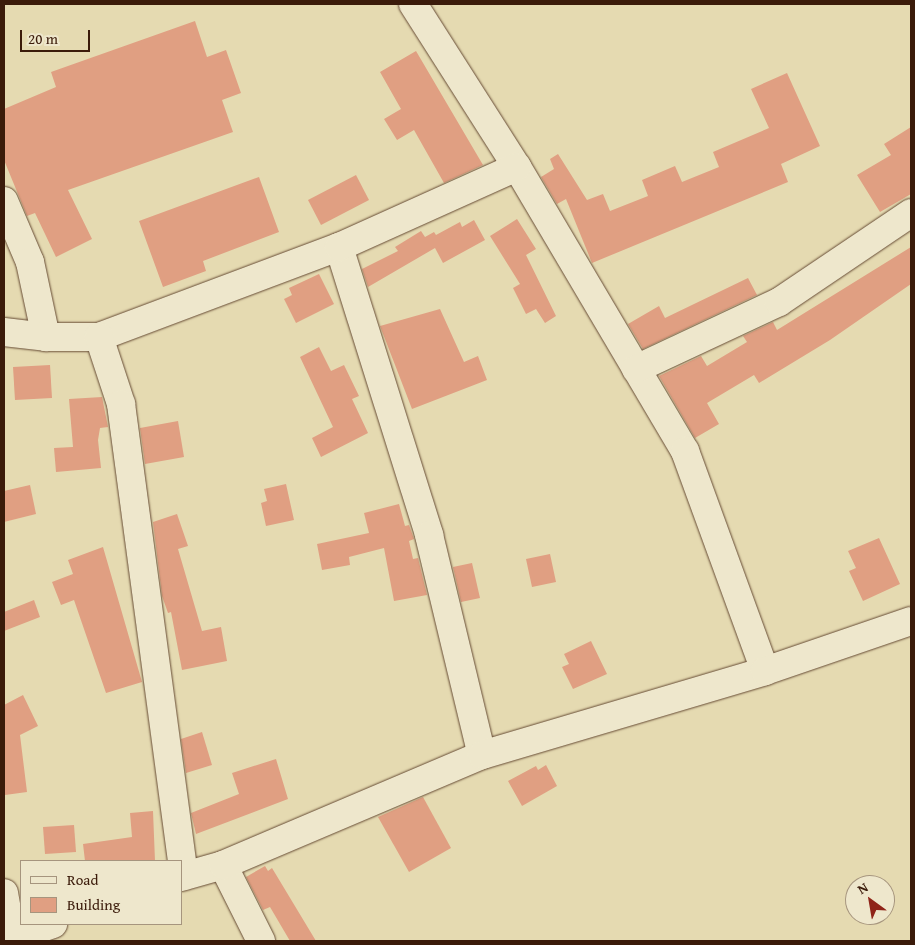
<!DOCTYPE html>
<html>
<head>
<meta charset="utf-8">
<style>
	body { margin:0 }
	#map { position:relative; width:915px; height:945px; overflow:hidden; background:#e5dab1; font-family:"Gentium Book Plus",serif }
	div>[style] { position:absolute }
	[style*='--x'] { left:calc(var(--x)*1px); top:calc(var(--y)*1px); width:calc(var(--w)*1px); rotate:calc(var(--a)*1deg) }
	.building>* { inset:0; background:#e09f82 }
	.roads { filter:drop-shadow(0 0 1px #664b34) drop-shadow(0 0 1px #664b34) }
	.minor>* { height:28px; margin:-14px; padding:0 14px; transform-origin:14px; border-radius:14px; background:#eee7cc }
	span { translate:-50% -50%; white-space:nowrap; text-align:center; line-height:1.15; -webkit-text-stroke:5px #eee7cc; paint-order:stroke }
	.frame { position:absolute; inset:0; border:5px solid #3b1b0a; pointer-events:none }
	.legend { position:absolute; left:20px; top:860px; width:162px; height:65px; box-sizing:border-box; background:#eee7cc; border:1px solid #a6957e; margin:0; padding:6px 9px; list-style:none; font-size:15px; color:#3b1b0a }
	.legend li { display:flex; align-items:center; gap:10px; height:25px }
	.legend b { width:25px; border:1px solid #a6957e }
	.north { position:absolute; left:845px; top:875px; width:50px; height:50px; box-sizing:border-box; background:#eee7cc; border:1px solid #a6957e; border-radius:50%; rotate:328deg; font-size:14px; font-weight:700; line-height:20px; text-align:center; color:#3b1b0a }
	.north::after { content:''; display:block; margin:auto; width:18px; height:22px; background:#8f2418; clip-path:polygon(50% 0,100% 100%,50% 72%,0 100%) }
	.scale { position:absolute; left:20px; top:30px; width:70px; height:22px; box-sizing:border-box; border:2px solid #3b1b0a; border-top:0; padding-left:6px; font-size:15px; line-height:18px; white-space:nowrap; color:#3b1b0a; -webkit-text-stroke:4px #eee7cc; paint-order:stroke }
</style>
</head>
<body>
<div id="map">
	<div class="building">
		<i style="clip-path:polygon(195px 21px,207px 57px,226px 50px,241px 93px,222px 100px,233px 132px,68px 190px,92px 239px,56px 257px,35px 213px,27px 216px,4px 160px,4px 109px,56px 87px,51px 72px)"></i>
		<i style="clip-path:polygon(416px 51px,483px 165px,444px 183px,414px 130px,397px 140px,384px 119px,401px 109px,380px 72px)"></i>
		<i style="clip-path:polygon(787px 73px,820px 146px,781px 164px,788px 182px,592px 263px,566px 199px,557px 204px,541px 177px,554px 169px,550px 159px,558px 154px,587px 200px,603px 194px,610px 211px,648px 196px,642px 180px,675px 166px,682px 182px,719px 167px,713px 152px,769px 128px,751px 89px)"></i>
		<i style="clip-path:polygon(911px 127px,911px 194px,880px 212px,857px 175px,891px 155px,884px 144px)"></i>
		<i style="clip-path:polygon(356px 175px,369px 200px,321px 225px,308px 200px)"></i>
		<i style="clip-path:polygon(259px 177px,279px 232px,203px 261px,206px 271px,163px 287px,139px 221px)"></i>
		<i style="clip-path:polygon(517px 219px,536px 249px,526px 255px,556px 316px,545px 323px,536px 309px,526px 314px,513px 288px,520px 284px,490px 236px)"></i>
		<i style="clip-path:polygon(474px 220px,485px 240px,443px 263px,435px 248px,368px 287px,362px 269px,398px 251px,395px 247px,421px 231px,425px 237px,434px 232px,436px 235px,460px 222px,462px 227px)"></i>
		<i style="clip-path:polygon(911px 247px,911px 284px,830px 340px,759px 383px,754px 375px,707px 403px,719px 424px,695px 438px,659px 376px,701px 356px,707px 366px,747px 342px,743px 336px,773px 322px,777px 330px)"></i>
		<i style="clip-path:polygon(319px 274px,334px 304px,296px 323px,284px 299px,292px 295px,289px 288px)"></i>
		<i style="clip-path:polygon(748px 278px,757px 295px,643px 349px,628px 324px,659px 306px,665px 318px)"></i>
		<i style="clip-path:polygon(440px 309px,464px 362px,478px 356px,487px 380px,412px 409px,380px 326px)"></i>
		<i style="clip-path:polygon(319px 347px,331px 371px,344px 365px,359px 396px,352px 399px,368px 433px,321px 457px,312px 438px,333px 427px,300px 357px)"></i>
		<i style="clip-path:polygon(50px 365px,52px 398px,15px 400px,13px 367px)"></i>
		<i style="clip-path:polygon(102px 397px,108px 427px,100px 428px,98px 440px,101px 468px,56px 472px,54px 448px,73px 447px,69px 399px)"></i>
		<i style="clip-path:polygon(178px 421px,184px 457px,145px 464px,140px 428px)"></i>
		<i style="clip-path:polygon(286px 484px,294px 520px,266px 526px,261px 503px,267px 501px,264px 489px)"></i>
		<i style="clip-path:polygon(30px 485px,36px 514px,4px 522px,4px 491px)"></i>
		<i style="clip-path:polygon(399px 504px,405px 526px,409px 525px,414px 539px,409px 541px,413px 559px,418px 558px,427px 595px,394px 601px,384px 548px,349px 557px,350px 565px,322px 570px,317px 544px,369px 533px,364px 513px)"></i>
		<i style="clip-path:polygon(177px 514px,188px 546px,178px 549px,202px 631px,221px 627px,227px 661px,182px 670px,171px 612px,168px 613px,162px 596px,153px 522px)"></i>
		<i style="clip-path:polygon(879px 538px,900px 584px,863px 601px,849px 571px,856px 568px,848px 551px)"></i>
		<i style="clip-path:polygon(103px 547px,142px 682px,106px 693px,74px 600px,61px 605px,52px 582px,73px 574px,68px 560px)"></i>
		<i style="clip-path:polygon(550px 554px,556px 582px,532px 587px,526px 559px)"></i>
		<i style="clip-path:polygon(472px 563px,480px 598px,461px 602px,453px 567px)"></i>
		<i style="clip-path:polygon(34px 600px,40px 617px,4px 631px,4px 612px)"></i>
		<i style="clip-path:polygon(591px 641px,607px 674px,573px 689px,562px 667px,569px 664px,564px 654px)"></i>
		<i style="clip-path:polygon(23px 695px,38px 726px,20px 735px,27px 792px,5px 795px,4px 705px)"></i>
		<i style="clip-path:polygon(202px 732px,212px 765px,186px 773px,181px 739px)"></i>
		<i style="clip-path:polygon(276px 759px,288px 799px,196px 834px,191px 813px,239px 794px,232px 773px)"></i>
		<i style="clip-path:polygon(546px 765px,557px 786px,522px 806px,508px 781px,536px 766px,538px 770px)"></i>
		<i style="clip-path:polygon(423px 797px,451px 848px,409px 872px,378px 817px)"></i>
		<i style="clip-path:polygon(153px 811px,155px 861px,85px 861px,83px 844px,132px 837px,130px 813px)"></i>
		<i style="clip-path:polygon(74px 825px,76px 852px,45px 854px,43px 827px)"></i>
		<i style="clip-path:polygon(265px 866px,268px 871px,272px 868px,316px 941px,290px 941px,270px 907px,263px 910px,246px 877px)"></i>
	</div>
	<div class="roads">
		<div class="minor">
			<i style="--x:413;--y:4;--w:193;--a:57.5"></i>
			<i style="--x:517;--y:167;--w:330;--a:59.4"></i>
			<i style="--x:685;--y:451;--w:234;--a:70"></i>
			<i style="--x:4;--y:201;--w:66;--a:66.9"></i>
			<i style="--x:30;--y:262;--w:77;--a:78"></i>
			<i style="--x:339;--y:247;--w:302;--a:72.6"></i>
			<i style="--x:429;--y:535;--w:226;--a:76.5"></i>
			<i style="--x:4;--y:332;--w:42;--a:6.8"></i>
			<i style="--x:46;--y:337;--w:53;--a:0"></i>
			<i style="--x:99;--y:337;--w:256;--a:-20.6"></i>
			<i style="--x:339;--y:247;--w:195;--a:-24.2"></i>
			<i style="--x:99;--y:337;--w:71;--a:71.8"></i>
			<i style="--x:121;--y:404;--w:476;--a:82.4"></i>
			<i style="--x:636;--y:369;--w:158;--a:-25.1"></i>
			<i style="--x:779;--y:302;--w:159;--a:-34"></i>
			<i style="--x:223;--y:865;--w:85;--a:63.4"></i>
			<i style="--x:181;--y:877;--w:44;--a:-15.9"></i>
			<i style="--x:223;--y:865;--w:281;--a:-23"></i>
			<i style="--x:482;--y:755;--w:295;--a:-16.5"></i>
			<i style="--x:765;--y:671;--w:154;--a:-18.9"></i>
			<i style="--x:4;--y:893;--w:47;--a:80.1"></i>
			<i style="--x:4;--y:941;--w:52;--a:-19.1"></i>
		</div>
	</div>
	<div class="frame"></div>
	<ul class="legend">
	<li><b style="height:6px;background:#eee7cc"></b>Road</li>
	<li><b style="height:14px;background:#e09f82"></b>Building</li>
	</ul>
	<div class="north">N</div>
	<div class="scale">20 m</div>
</div>
</body>
</html>
